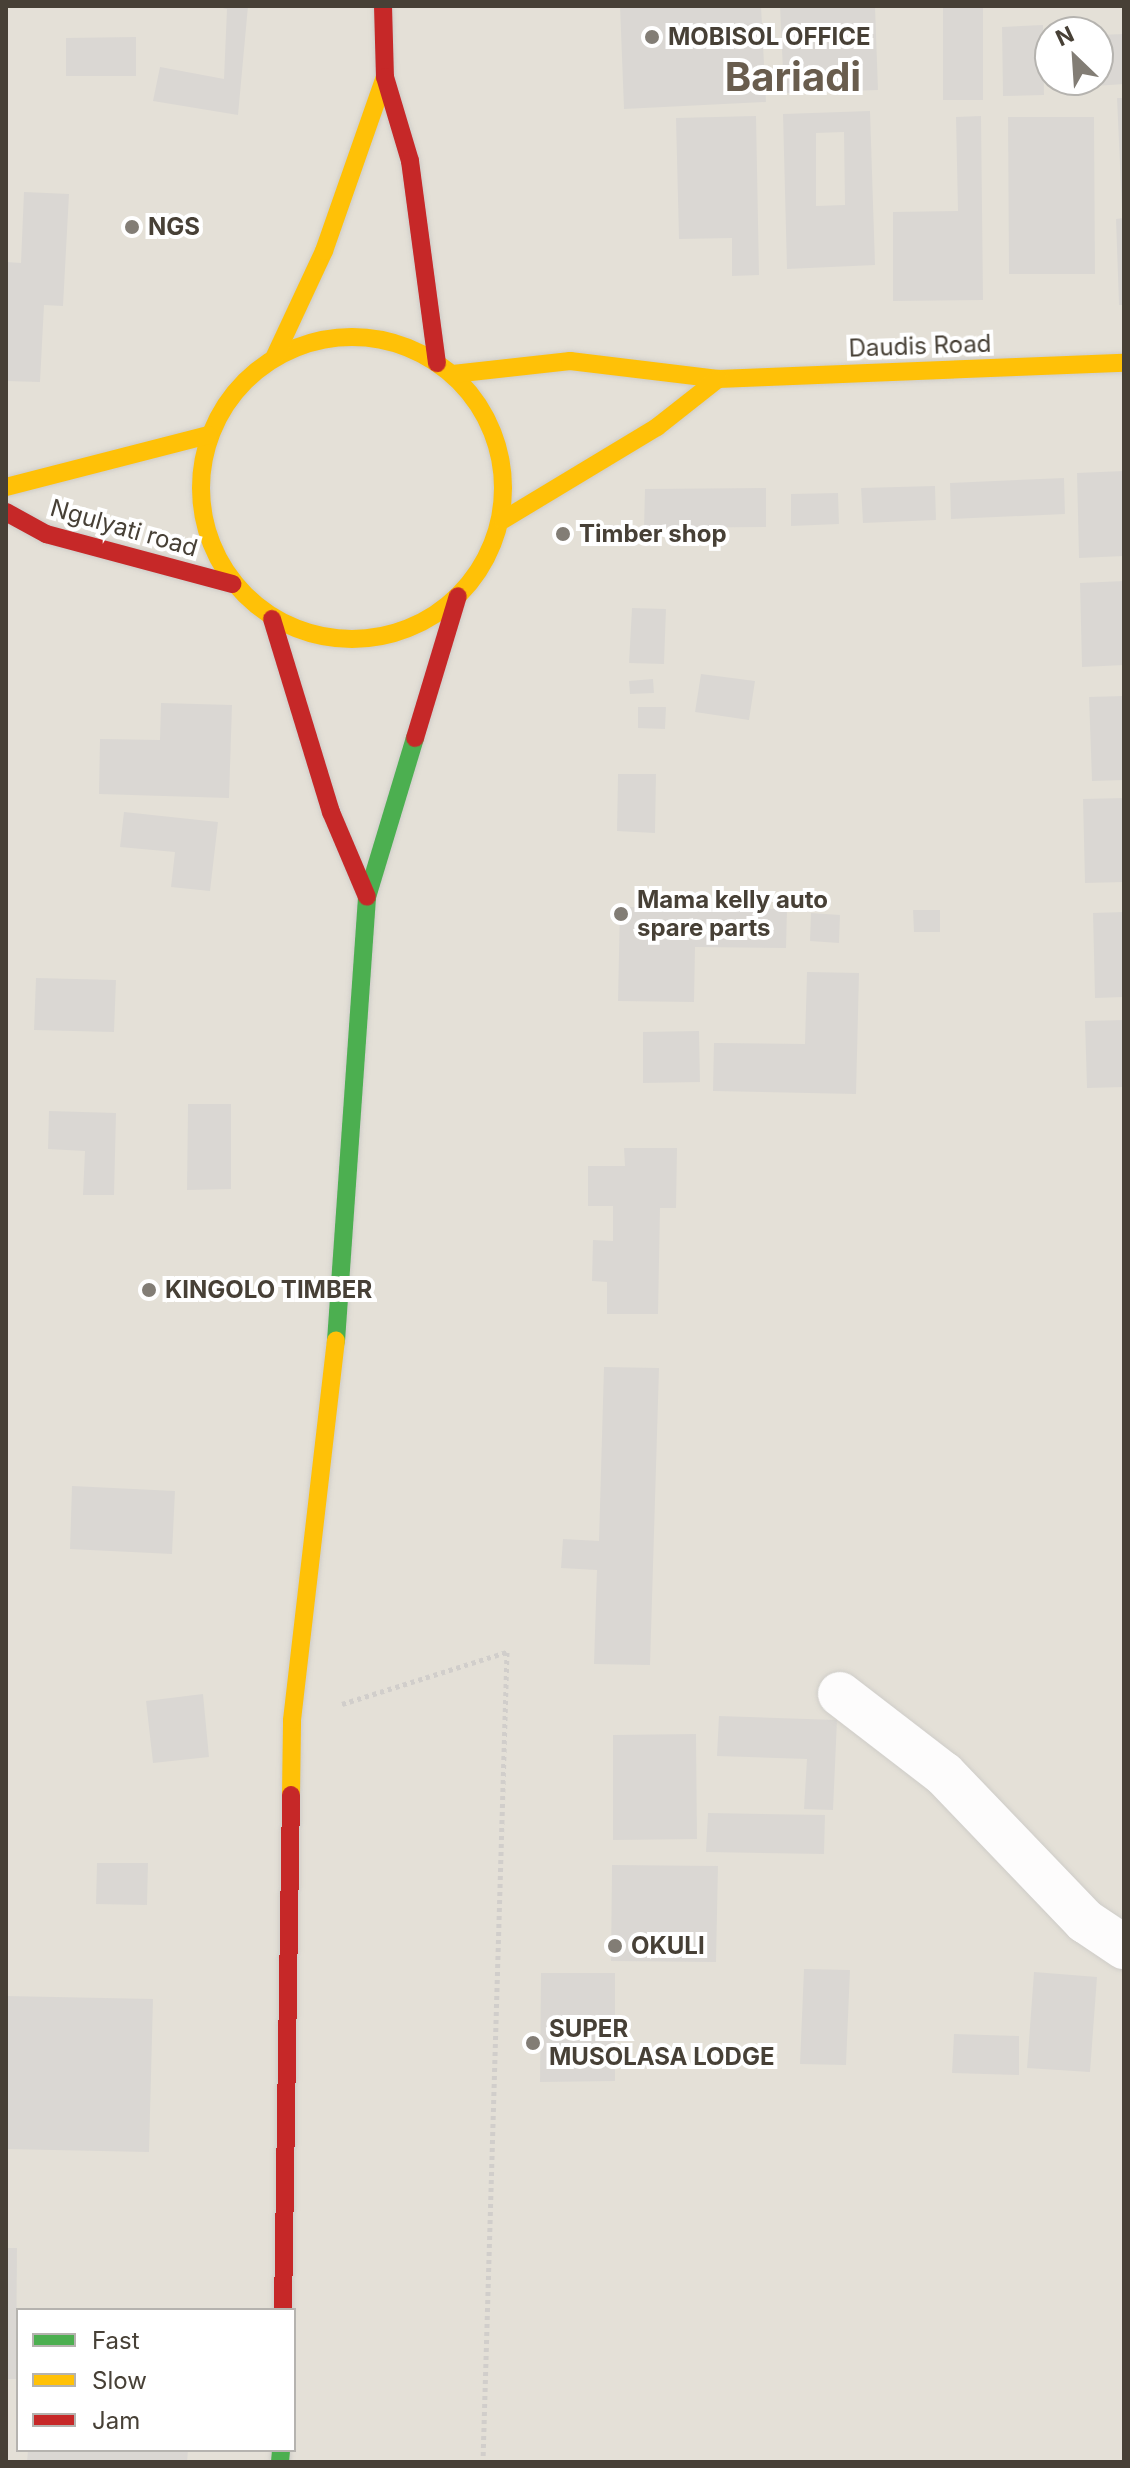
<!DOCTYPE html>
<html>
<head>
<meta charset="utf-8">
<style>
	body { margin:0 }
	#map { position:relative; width:1130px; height:2468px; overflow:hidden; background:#f0eeea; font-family:Inter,sans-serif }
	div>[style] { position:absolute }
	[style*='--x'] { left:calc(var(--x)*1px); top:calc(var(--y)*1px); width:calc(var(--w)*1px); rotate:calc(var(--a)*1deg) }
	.residential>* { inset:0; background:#e4e0d7 }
	.building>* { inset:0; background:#dad7d3 }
	.path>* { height:5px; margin-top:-2.5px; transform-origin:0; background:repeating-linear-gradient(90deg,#d1cecb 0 4px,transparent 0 8px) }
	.roads { filter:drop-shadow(0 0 2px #ceccc8) drop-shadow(0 0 2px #ceccc8) }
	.street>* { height:44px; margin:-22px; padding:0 22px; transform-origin:22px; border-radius:22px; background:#fdfcfc }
	.fast>* { height:18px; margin:-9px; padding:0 9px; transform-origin:9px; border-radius:9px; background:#4caf50 }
	.slow>* { height:18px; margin:-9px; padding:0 9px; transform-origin:9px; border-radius:9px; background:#ffc107 }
	.slow>.ring { margin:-9px; padding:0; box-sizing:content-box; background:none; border:18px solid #ffc107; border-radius:50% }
	.jam>* { height:18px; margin:-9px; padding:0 9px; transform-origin:9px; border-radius:9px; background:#c62828 }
	.dots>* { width:22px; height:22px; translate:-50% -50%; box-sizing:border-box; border:4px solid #fff; border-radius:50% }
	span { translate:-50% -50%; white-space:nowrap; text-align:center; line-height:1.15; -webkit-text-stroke:8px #fff; paint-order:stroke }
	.poi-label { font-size:24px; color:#474036; font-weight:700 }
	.left { translate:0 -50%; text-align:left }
	.street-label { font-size:24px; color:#474036 }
	.town-label { font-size:40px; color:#695d4e; font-weight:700 }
	.frame { position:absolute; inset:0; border:8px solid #474036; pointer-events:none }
	.legend { position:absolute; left:16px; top:2308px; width:280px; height:144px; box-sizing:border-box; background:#fff; border:2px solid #b5b3af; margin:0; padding:10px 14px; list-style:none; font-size:24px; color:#474036 }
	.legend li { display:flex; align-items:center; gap:16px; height:40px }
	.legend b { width:40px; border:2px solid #b5b3af }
	.north { position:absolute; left:1034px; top:16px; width:80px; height:80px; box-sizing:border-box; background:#fff; border:2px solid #b5b3af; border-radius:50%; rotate:335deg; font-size:22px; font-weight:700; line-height:32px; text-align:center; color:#474036 }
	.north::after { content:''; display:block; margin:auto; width:28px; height:36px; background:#827d75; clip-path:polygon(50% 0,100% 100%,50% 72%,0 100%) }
</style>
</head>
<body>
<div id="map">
	<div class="residential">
		<i style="clip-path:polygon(evenodd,6px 6px,1124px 6px,1124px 2462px,6px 2462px,6px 6px,1050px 32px,1098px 32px,1098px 80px,1050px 80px,1050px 32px,6px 6px,18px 2310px,294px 2310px,294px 2450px,18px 2450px,18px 2310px)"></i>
	</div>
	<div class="building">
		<i style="clip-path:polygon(213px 6px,248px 6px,238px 115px,153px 101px,160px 67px,224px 79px,227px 9px)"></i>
		<i style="clip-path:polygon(620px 6px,761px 6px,766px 102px,624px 109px)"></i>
		<i style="clip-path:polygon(780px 6px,875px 6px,878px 90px,784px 93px)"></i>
		<i style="clip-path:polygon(943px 6px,983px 6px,983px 100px,943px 100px)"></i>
		<i style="clip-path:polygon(1043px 25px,1044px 95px,1003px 96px,1002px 27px)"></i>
		<i style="clip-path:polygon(1124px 34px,1124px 84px,1081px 87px,1081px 80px,1098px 80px,1098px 35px)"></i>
		<i style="clip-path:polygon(136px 37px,136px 76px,66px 76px,66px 38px)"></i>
		<i style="clip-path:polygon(1117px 98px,1124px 98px,1124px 210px,1122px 210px)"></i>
		<i style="clip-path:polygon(evenodd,870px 111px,875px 265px,787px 269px,783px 114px,870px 111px,844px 132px,845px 205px,816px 206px,816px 133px,844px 132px)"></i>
		<i style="clip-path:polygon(756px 116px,759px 275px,732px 276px,732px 238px,679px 239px,676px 118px)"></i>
		<i style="clip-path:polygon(981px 116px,983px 300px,893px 301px,893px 212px,958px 211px,956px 117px)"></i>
		<i style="clip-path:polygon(1008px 117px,1094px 117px,1095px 274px,1009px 274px)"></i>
		<i style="clip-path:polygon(24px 192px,69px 194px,63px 306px,44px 305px,40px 382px,6px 381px,6px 262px,21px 263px)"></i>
		<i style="clip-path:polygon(1124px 218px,1124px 305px,1119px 305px,1116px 219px)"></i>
		<i style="clip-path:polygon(1124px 471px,1124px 556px,1079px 558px,1077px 473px)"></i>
		<i style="clip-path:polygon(1064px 478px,1065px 514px,951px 519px,950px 483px)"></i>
		<i style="clip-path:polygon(935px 486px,936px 520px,863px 523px,861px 488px)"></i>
		<i style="clip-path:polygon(766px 488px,766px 527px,644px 528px,645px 489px)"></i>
		<i style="clip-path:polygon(838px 493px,839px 524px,791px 526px,791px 494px)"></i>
		<i style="clip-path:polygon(1124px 581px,1124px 665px,1082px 667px,1080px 583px)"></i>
		<i style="clip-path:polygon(632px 608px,666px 609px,664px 664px,629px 663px)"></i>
		<i style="clip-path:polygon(701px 674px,755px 681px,749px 720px,695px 712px)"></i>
		<i style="clip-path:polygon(653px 679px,654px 693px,630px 694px,629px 681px)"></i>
		<i style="clip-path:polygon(1124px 696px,1124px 780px,1092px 781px,1089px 697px)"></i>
		<i style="clip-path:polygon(161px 703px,232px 705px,229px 798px,99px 794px,100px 739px,160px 740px)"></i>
		<i style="clip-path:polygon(638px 707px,666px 707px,665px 729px,638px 728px)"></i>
		<i style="clip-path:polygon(618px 774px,656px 774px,655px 833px,617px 831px)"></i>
		<i style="clip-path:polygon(1124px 798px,1124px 882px,1085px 883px,1083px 799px)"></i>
		<i style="clip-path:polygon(124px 812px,218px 822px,210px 891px,171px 887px,175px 852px,120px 847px)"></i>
		<i style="clip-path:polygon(620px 907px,787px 909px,786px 948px,695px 947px,694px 1002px,618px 1001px)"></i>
		<i style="clip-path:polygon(913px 910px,940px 910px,940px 932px,914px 932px)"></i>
		<i style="clip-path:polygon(1124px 912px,1124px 997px,1095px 998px,1093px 913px)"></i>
		<i style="clip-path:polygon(811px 913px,840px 915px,839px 943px,810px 941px)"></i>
		<i style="clip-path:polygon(807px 972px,859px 973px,856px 1094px,713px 1091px,714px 1043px,805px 1044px)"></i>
		<i style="clip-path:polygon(36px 978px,116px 980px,114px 1032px,34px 1030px)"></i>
		<i style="clip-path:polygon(1124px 1020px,1124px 1087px,1087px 1088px,1085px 1021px)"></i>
		<i style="clip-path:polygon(699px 1031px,700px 1082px,643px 1083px,643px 1032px)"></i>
		<i style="clip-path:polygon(188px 1104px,231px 1104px,231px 1189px,187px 1190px)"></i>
		<i style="clip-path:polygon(49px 1111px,116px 1113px,114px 1195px,83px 1195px,85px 1151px,48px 1149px)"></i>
		<i style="clip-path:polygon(624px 1148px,677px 1148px,676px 1208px,660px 1208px,658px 1314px,607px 1314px,607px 1282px,592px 1281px,593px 1240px,613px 1241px,613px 1206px,588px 1206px,588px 1166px,625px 1166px)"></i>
		<i style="clip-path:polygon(604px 1367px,659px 1368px,650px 1665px,594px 1664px,597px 1570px,561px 1568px,563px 1539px,599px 1541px)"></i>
		<i style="clip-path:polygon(72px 1486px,175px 1491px,172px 1554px,70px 1549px)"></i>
		<i style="clip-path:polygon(203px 1694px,209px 1757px,153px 1763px,146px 1701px)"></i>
		<i style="clip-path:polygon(719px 1716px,837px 1720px,833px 1810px,804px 1809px,807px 1759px,717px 1756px)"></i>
		<i style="clip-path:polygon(696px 1734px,697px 1839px,613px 1840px,613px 1735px)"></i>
		<i style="clip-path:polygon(708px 1813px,825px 1815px,824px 1854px,706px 1852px)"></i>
		<i style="clip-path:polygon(97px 1863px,148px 1863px,147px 1905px,96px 1904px)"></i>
		<i style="clip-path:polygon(612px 1865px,718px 1866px,716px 1962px,611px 1961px)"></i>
		<i style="clip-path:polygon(804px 1969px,850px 1970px,846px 2065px,800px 2064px)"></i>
		<i style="clip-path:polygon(1034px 1972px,1097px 1977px,1090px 2072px,1027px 2068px)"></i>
		<i style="clip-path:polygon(541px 1973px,615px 1973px,615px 2081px,540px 2082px)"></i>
		<i style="clip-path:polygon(6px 1996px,153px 1999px,149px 2152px,6px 2149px)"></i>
		<i style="clip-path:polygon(954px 2034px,1019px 2036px,1019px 2075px,952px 2073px)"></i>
		<i style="clip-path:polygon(6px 2248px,17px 2248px,16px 2379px,6px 2379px)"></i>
		<i style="clip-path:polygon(28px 2450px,188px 2450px,187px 2462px,27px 2462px)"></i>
	</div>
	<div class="path">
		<i style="--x:342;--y:1704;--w:173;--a:-17.5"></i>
		<i style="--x:507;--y:1652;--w:810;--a:91.7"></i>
	</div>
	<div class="roads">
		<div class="street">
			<i style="--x:840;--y:1694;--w:131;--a:37.6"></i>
			<i style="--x:944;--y:1774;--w:204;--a:46.2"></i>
			<i style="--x:1085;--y:1921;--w:47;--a:33.7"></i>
		</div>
		<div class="fast">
			<i style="--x:336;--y:1341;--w:445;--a:-86"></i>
			<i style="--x:367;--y:897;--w:166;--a:-73.2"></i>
			<i style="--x:280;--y:2462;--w:12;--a:-85"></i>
		</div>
		<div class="slow">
			<i class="ring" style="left:201px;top:337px;width:284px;height:284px"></i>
			<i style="--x:275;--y:356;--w:116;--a:-65"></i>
			<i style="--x:324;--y:251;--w:184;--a:-70.7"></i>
			<i style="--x:453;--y:374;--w:118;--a:-6.3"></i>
			<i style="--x:570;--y:361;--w:149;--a:6.9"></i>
			<i style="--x:718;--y:379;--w:406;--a:-2.3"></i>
			<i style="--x:6;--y:487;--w:209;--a:-14.4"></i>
			<i style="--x:503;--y:520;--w:180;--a:-31.1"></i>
			<i style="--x:657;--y:427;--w:78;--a:-38.2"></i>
			<i style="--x:291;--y:1795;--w:75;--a:-89.2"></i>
			<i style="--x:292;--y:1720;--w:382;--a:-83.4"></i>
		</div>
		<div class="jam">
			<i style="--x:383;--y:6;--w:71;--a:88.4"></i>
			<i style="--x:385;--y:77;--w:88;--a:73.4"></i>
			<i style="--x:410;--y:161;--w:204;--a:82.4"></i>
			<i style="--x:6;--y:512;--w:46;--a:28.8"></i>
			<i style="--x:46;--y:534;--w:193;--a:15"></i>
			<i style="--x:272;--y:619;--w:202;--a:73"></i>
			<i style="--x:331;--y:812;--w:92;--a:67"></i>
			<i style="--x:415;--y:738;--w:148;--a:-73.2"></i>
			<i style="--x:283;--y:2310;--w:515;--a:-89.11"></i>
		</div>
	</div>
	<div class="dots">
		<i style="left:652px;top:37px;background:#827d75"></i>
		<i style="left:132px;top:227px;background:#827d75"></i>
		<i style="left:563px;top:534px;background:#827d75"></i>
		<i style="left:621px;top:914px;background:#827d75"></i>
		<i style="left:149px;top:1290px;background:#827d75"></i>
		<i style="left:615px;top:1946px;background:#827d75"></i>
		<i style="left:533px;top:2043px;background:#827d75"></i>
	</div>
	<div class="poi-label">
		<span class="left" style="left:668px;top:37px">MOBISOL OFFICE</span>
		<span class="left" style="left:148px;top:227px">NGS</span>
		<span class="left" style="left:579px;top:534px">Timber shop</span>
		<span class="left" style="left:637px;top:914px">Mama kelly auto<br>spare parts</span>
		<span class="left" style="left:165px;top:1290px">KINGOLO TIMBER</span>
		<span class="left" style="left:631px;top:1946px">OKULI</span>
		<span class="left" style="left:549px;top:2043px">SUPER<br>MUSOLASA LODGE</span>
	</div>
	<div class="street-label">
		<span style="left:920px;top:346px;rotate:-2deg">Daudis Road</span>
		<span style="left:124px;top:528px;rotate:16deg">Ngulyati road</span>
	</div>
	<div class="town-label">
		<span style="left:793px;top:77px">Bariadi</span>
	</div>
	<div class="frame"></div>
	<ul class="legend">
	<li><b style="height:10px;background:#4caf50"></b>Fast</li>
	<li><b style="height:10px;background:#ffc107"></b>Slow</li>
	<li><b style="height:10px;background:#c62828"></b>Jam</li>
	</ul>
	<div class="north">N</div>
</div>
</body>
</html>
